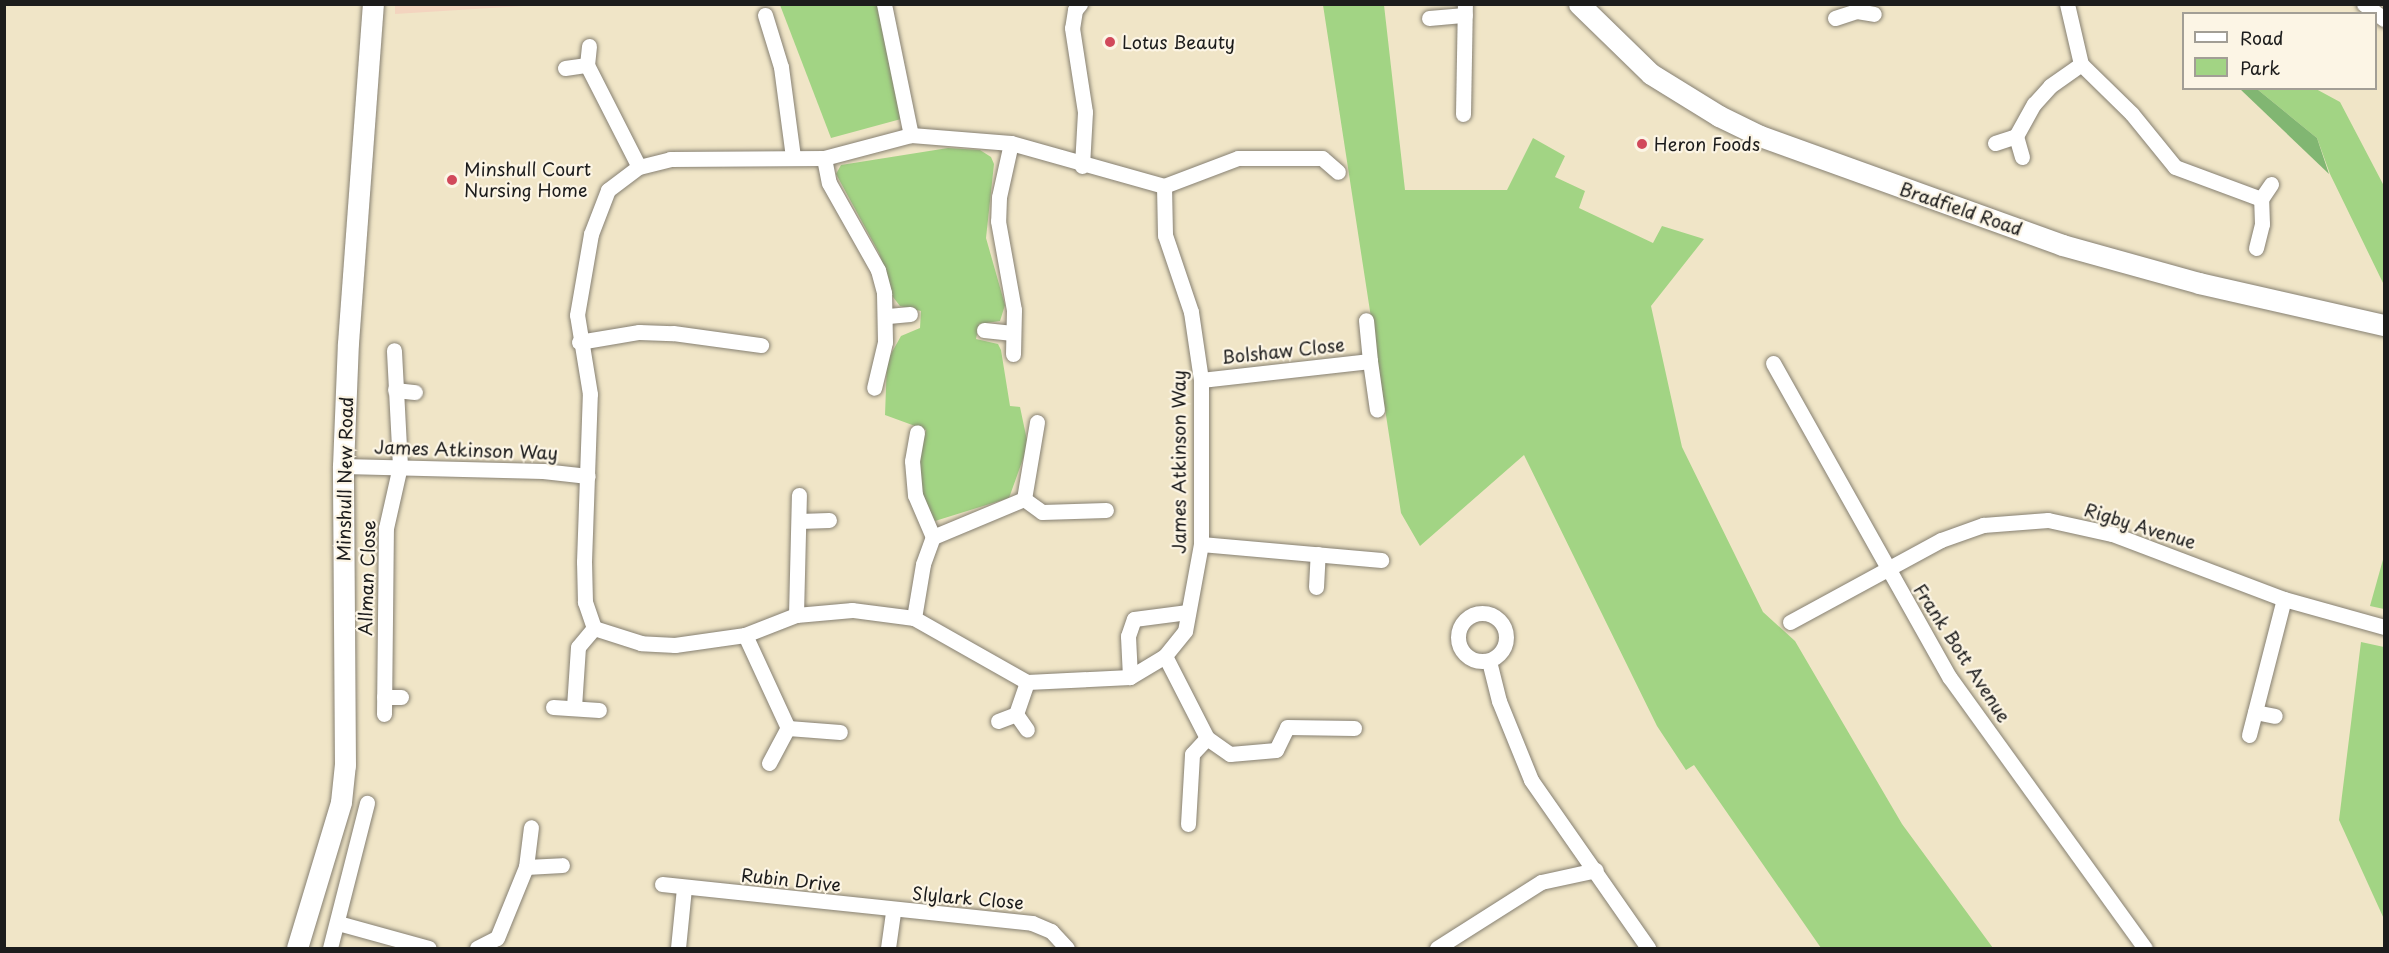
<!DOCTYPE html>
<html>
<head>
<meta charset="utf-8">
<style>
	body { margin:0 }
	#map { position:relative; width:2389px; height:953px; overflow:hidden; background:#f0e5c7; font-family:"Playpen Sans",sans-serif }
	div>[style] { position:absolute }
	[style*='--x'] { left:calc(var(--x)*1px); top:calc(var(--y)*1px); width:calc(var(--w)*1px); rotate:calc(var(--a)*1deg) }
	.built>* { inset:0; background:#f3d4bf }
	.green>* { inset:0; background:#a2d484 }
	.forest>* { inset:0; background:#81b672 }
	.roads { filter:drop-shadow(0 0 2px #868072) drop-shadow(0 0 2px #868072) }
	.street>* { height:15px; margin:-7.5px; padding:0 7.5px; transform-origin:7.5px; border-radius:7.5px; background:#fff }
	.street>.ring { margin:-7.5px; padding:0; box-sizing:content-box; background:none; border:15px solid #fff; border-radius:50% }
	.secondary>* { height:21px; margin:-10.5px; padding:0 10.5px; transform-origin:10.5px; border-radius:10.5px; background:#fff }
	.dots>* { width:16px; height:16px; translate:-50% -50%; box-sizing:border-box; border:3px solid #fcf5e5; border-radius:50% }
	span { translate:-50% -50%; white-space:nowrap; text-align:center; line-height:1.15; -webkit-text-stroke:4.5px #fcf5e5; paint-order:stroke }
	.poi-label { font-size:18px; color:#1c1c1c }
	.left { translate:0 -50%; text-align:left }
	.street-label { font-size:18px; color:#1c1c1c }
	.frame { position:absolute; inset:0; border:6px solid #1c1c1c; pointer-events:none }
	.legend { position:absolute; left:2182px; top:12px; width:195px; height:78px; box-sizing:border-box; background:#fcf5e5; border:2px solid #a29e95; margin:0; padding:8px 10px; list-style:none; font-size:18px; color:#1c1c1c }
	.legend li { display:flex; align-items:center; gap:12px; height:30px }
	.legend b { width:30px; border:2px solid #a29e95 }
</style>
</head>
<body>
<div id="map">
	<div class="built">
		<i style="clip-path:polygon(395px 5px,395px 4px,538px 5px,395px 14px)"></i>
	</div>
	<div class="green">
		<i style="clip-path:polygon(780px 5px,883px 5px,901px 119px,831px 138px)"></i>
		<i style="clip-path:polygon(1323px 5px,1384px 5px,1405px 190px,1507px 190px,1533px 138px,1565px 156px,1555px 177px,1585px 191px,1579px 208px,1653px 243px,1662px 226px,1704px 239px,1651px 306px,1682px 447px,1763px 612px,1795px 641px,1902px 824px,1993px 948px,1821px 948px,1694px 765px,1686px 770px,1657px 726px,1524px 455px,1420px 546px,1401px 513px)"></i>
		<i style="clip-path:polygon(2257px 89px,2316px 89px,2340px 102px,2384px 186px,2384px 285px,2330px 174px,2317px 138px)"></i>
		<i style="clip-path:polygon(948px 148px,980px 150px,991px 157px,994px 164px,986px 238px,1005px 305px,1000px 321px,979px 324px,976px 339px,998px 344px,1001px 350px,1010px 406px,1020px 407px,1028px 445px,1009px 498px,935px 521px,921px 493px,918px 458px,926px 430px,885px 415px,887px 361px,901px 336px,920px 328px,921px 311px,900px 306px,893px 297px,879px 253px,836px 174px,841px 165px)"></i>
		<i style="clip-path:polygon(2384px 556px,2384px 609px,2370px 606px)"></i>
		<i style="clip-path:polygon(2361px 642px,2384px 647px,2384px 919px,2339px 820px)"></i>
	</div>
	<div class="forest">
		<i style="clip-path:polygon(2240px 89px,2257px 89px,2317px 138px,2329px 174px)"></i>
	</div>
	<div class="roads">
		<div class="street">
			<i style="--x:884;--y:4;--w:134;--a:78.4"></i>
			<i style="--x:1080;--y:4;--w:8;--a:130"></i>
			<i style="--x:1075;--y:10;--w:18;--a:99"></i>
			<i style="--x:1072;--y:28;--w:85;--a:81.2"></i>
			<i style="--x:1085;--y:112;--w:54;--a:93.2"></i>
			<i style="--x:2067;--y:4;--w:62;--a:76.9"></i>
			<i style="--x:2081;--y:64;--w:71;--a:44.4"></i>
			<i style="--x:2132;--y:114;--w:68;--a:50.9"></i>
			<i style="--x:2175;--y:167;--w:92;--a:20.4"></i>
			<i style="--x:2364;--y:4;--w:25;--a:37"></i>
			<i style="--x:765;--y:15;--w:54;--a:72.9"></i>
			<i style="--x:781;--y:67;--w:91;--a:82.4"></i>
			<i style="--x:1429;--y:18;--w:36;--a:-5"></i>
			<i style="--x:1835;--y:18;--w:23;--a:-18"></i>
			<i style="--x:1857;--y:11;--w:17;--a:10"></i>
			<i style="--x:589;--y:46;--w:19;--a:96"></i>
			<i style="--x:587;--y:65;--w:114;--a:63"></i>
			<i style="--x:565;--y:68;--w:22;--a:-8"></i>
			<i style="--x:1463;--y:114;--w:110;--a:-89"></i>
			<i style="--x:911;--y:135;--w:100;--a:4.6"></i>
			<i style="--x:1011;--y:143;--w:159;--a:15.7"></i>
			<i style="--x:1164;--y:186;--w:49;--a:88.8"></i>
			<i style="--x:1165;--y:235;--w:81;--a:71.3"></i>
			<i style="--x:1191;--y:312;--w:69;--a:81.6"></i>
			<i style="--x:1201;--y:380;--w:164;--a:90"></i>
			<i style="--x:1201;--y:544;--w:88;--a:100.4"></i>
			<i style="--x:1185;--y:631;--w:32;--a:129"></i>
			<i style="--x:1165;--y:656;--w:41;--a:149"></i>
			<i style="--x:1130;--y:677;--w:103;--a:177.2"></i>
			<i style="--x:1027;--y:682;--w:130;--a:-150.5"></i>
			<i style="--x:914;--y:618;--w:63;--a:-172.6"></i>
			<i style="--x:852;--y:610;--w:56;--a:174.9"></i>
			<i style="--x:796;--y:615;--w:55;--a:158.6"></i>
			<i style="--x:745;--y:635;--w:71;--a:171.9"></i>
			<i style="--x:675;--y:645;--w:34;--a:-177"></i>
			<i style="--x:641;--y:643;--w:49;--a:-162.3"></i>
			<i style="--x:594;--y:628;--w:28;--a:-109"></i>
			<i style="--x:585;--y:602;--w:40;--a:-91.4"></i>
			<i style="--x:584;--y:562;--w:168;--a:-88"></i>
			<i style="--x:590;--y:394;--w:80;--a:-99.3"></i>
			<i style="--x:577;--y:315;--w:82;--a:-80.2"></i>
			<i style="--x:591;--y:234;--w:47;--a:-68.9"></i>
			<i style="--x:608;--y:190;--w:39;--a:-37"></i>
			<i style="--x:639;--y:167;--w:32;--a:-14"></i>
			<i style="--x:670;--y:159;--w:154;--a:-0.4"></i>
			<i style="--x:824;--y:158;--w:90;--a:-14.8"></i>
			<i style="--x:1011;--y:143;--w:55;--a:102.5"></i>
			<i style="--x:999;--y:197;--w:24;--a:92"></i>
			<i style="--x:998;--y:221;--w:90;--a:79.8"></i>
			<i style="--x:1014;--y:310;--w:44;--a:91.3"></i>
			<i style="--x:1995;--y:143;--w:22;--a:-18"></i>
			<i style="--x:2022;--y:157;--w:22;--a:-106"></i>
			<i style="--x:2016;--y:136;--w:37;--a:-61"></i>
			<i style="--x:2034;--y:104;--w:24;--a:-48"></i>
			<i style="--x:2050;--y:86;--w:38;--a:-35"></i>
			<i style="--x:824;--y:158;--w:25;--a:79"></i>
			<i style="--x:829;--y:183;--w:100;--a:60.6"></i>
			<i style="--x:878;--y:270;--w:24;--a:75"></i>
			<i style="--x:884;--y:293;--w:49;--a:88.8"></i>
			<i style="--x:885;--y:342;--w:47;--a:103.4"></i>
			<i style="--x:1164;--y:186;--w:79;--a:-20.7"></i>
			<i style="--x:1238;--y:158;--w:84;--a:0"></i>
			<i style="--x:1322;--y:158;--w:21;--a:41"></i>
			<i style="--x:2256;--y:248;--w:25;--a:-76"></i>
			<i style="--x:2262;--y:224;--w:25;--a:-92"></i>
			<i style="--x:2261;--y:199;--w:18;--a:-56"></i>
			<i style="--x:888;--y:316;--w:22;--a:-5"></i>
			<i style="--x:984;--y:330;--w:29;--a:6"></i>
			<i style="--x:579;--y:342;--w:61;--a:-9.5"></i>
			<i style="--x:639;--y:332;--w:34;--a:2"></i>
			<i style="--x:673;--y:333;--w:89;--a:7.8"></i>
			<i style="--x:1370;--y:361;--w:49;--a:81.9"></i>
			<i style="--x:1773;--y:363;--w:361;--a:60.7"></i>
			<i style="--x:1950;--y:678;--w:333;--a:54.2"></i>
			<i style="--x:1201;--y:380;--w:170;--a:-6.4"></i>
			<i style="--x:1370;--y:361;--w:41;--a:-95.6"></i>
			<i style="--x:395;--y:390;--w:20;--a:6"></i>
			<i style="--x:343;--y:466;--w:200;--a:1.4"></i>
			<i style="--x:543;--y:471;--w:45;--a:6.3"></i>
			<i style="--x:1024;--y:499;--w:22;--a:36"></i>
			<i style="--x:1042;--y:512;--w:64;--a:-1.8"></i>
			<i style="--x:799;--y:521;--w:30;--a:-2"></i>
			<i style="--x:933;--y:537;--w:99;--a:-22.7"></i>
			<i style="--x:1024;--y:499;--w:78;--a:-80.4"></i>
			<i style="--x:1201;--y:544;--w:181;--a:5.1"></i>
			<i style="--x:1316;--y:587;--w:33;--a:-87"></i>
			<i class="ring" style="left:1458px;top:613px;width:33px;height:33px"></i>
			<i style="--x:796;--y:615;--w:120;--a:-88.6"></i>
			<i style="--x:914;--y:618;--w:55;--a:-80.5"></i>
			<i style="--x:923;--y:564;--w:29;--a:-70"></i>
			<i style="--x:933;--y:537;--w:46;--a:-113.2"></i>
			<i style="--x:915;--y:495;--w:34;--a:-95"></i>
			<i style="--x:912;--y:461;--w:29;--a:-80"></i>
			<i style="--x:1790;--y:622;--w:172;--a:-28.5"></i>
			<i style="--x:1941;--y:540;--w:45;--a:-19.7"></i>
			<i style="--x:1983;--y:525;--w:65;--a:-4.4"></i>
			<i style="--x:2048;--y:520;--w:66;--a:12.3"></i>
			<i style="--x:2112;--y:534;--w:184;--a:20.7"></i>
			<i style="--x:2284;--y:599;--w:104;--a:15.6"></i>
			<i style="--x:745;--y:635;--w:102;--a:65.2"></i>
			<i style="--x:788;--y:728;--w:52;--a:4.4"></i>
			<i style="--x:1165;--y:656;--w:92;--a:62.9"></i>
			<i style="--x:1207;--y:738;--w:28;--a:35"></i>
			<i style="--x:1230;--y:754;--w:46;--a:-5"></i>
			<i style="--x:1276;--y:750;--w:25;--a:-64"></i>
			<i style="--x:1287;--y:727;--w:67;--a:0.9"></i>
			<i style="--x:1489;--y:661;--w:41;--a:76"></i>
			<i style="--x:1499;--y:701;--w:85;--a:67.9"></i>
			<i style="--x:1531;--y:780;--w:205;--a:55.1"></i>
			<i style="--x:1130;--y:677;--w:41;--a:-92.8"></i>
			<i style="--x:1128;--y:636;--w:18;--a:-71"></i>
			<i style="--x:1134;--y:619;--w:54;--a:-7.4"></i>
			<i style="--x:384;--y:697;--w:17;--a:0"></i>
			<i style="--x:553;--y:707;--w:46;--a:3.7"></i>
			<i style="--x:574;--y:707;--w:60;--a:-86.2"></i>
			<i style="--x:578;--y:647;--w:25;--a:-50"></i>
			<i style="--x:2255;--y:712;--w:20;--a:11"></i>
			<i style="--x:384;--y:714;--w:186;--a:-89.4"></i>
			<i style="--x:386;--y:528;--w:64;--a:-77.3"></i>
			<i style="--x:400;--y:466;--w:116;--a:-93"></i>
			<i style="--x:1016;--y:714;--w:19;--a:55"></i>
			<i style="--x:998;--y:721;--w:19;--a:-21"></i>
			<i style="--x:1016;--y:714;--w:34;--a:-71"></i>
			<i style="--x:2249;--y:735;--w:140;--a:-75.6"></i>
			<i style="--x:769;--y:763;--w:40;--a:-62"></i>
			<i style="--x:1188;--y:824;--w:70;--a:-86.7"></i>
			<i style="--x:1192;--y:754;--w:22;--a:-47"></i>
			<i style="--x:526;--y:867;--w:36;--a:-3"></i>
			<i style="--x:662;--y:884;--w:372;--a:6"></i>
			<i style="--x:1032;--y:923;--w:21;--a:23"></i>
			<i style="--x:1051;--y:931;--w:23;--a:47"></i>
			<i style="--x:338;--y:923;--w:94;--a:15.4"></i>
			<i style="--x:330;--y:948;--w:150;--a:-75.7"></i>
			<i style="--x:477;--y:948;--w:22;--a:-27"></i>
			<i style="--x:497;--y:938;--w:77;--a:-67.8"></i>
			<i style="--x:526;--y:867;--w:40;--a:-82.9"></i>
			<i style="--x:678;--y:948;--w:60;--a:-84.3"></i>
			<i style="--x:888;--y:948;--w:37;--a:-82"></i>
			<i style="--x:1437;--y:948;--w:123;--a:-32.4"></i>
			<i style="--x:1541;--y:882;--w:56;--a:-12.3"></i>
		</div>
		<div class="secondary">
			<i style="--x:1579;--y:4;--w:100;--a:44.2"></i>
			<i style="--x:1651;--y:74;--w:80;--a:31.7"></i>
			<i style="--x:1719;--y:116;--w:46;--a:26"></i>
			<i style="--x:1760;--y:136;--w:321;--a:19.8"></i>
			<i style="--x:2062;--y:245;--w:142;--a:15.5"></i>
			<i style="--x:2199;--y:283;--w:190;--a:12.8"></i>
			<i style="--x:297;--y:948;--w:152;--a:-73.2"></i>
			<i style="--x:341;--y:802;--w:37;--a:-84"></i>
			<i style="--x:345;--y:765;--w:299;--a:-90.4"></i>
			<i style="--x:343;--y:466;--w:123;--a:-87.7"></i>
			<i style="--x:348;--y:343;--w:340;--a:-85.8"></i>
		</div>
	</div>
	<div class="dots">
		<i style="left:1110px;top:42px;background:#d1495b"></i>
		<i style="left:1642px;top:144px;background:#d1495b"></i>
		<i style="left:452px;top:180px;background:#d1495b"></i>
	</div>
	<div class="poi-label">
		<span class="left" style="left:1122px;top:42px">Lotus Beauty</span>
		<span class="left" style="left:1654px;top:144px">Heron Foods</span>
		<span class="left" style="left:464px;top:180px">Minshull Court<br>Nursing Home</span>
	</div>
	<div class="street-label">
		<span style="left:1961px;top:209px;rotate:19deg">Bradfield Road</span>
		<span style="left:1283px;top:351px;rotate:-6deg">Bolshaw Close</span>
		<span style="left:466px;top:450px;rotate:2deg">James Atkinson Way</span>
		<span style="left:1179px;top:462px;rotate:-90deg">James Atkinson Way</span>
		<span style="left:345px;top:479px;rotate:-89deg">Minshull New Road</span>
		<span style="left:2140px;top:526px;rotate:17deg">Rigby Avenue</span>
		<span style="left:367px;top:578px;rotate:-88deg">Allman Close</span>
		<span style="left:1962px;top:653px;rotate:57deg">Frank Bott Avenue</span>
		<span style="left:791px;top:880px;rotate:6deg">Rubin Drive</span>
		<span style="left:968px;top:898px;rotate:5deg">Slylark Close</span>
	</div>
	<div class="frame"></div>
	<ul class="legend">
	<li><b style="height:8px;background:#fff"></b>Road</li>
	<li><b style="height:16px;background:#a2d484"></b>Park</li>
	</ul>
</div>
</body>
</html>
